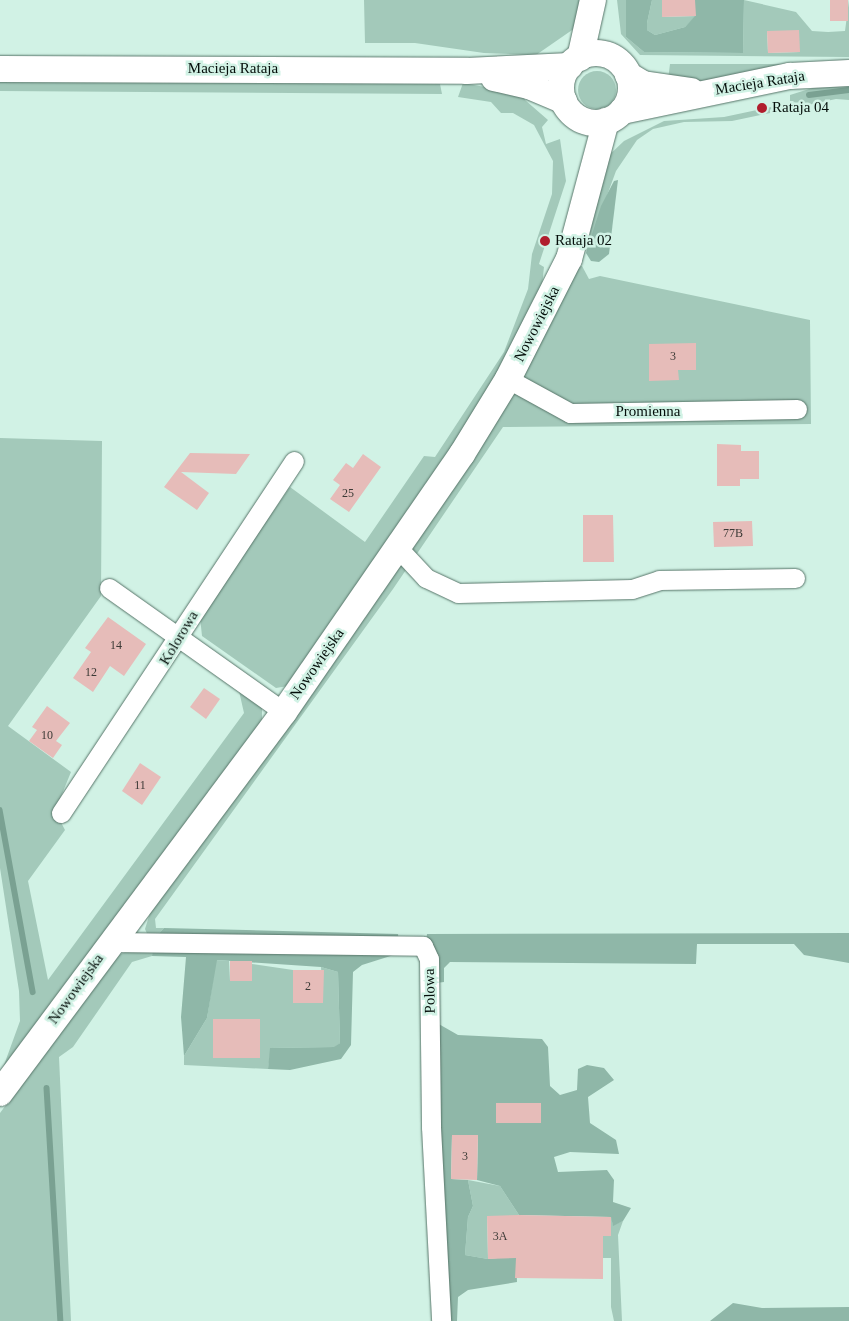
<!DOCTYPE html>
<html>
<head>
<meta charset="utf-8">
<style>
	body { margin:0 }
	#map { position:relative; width:849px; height:1321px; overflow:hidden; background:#d1f2e5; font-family:Georgia,serif }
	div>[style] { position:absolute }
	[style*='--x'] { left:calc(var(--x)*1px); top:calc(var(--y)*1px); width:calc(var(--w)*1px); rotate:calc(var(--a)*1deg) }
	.green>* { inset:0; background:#a3c9ba }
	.round { border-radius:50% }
	.forest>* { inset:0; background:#8fb7a8 }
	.stream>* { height:5.5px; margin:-2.75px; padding:0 2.75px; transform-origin:2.75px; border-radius:2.75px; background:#7aa192 }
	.building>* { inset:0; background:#e6bcb9 }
	.roads { filter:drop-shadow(0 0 1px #577569) drop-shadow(0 0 1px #577569) }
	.street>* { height:19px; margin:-9.5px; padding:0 9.5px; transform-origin:9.5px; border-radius:9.5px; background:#fff }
	.secondary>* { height:26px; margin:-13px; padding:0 13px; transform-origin:13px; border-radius:13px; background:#fff }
	.secondary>.ring { margin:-13px; padding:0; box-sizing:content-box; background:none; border:26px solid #fff; border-radius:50% }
	.dots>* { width:14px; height:14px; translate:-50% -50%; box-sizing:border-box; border:2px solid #d1f2e5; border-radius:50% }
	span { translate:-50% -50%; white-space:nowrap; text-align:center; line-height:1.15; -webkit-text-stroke:5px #d1f2e5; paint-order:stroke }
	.number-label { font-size:12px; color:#3c3a36 }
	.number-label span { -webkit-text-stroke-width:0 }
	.street-label { font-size:15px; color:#040e0a }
	.poi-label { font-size:15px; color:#040e0a }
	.left { translate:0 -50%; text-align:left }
</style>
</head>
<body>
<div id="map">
	<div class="green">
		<i style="clip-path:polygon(364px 0,585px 0,584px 19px,575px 19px,575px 28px,536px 55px,484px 53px,415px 43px,365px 43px)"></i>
		<i style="clip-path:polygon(evenodd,617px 0,626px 0,626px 37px,644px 52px,743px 53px,744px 0,796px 12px,812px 31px,828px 32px,845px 31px,849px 0,849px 57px,640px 55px,621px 34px,617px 0,767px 31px,800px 52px,768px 53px,767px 31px)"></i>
		<i style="clip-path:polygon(652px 0,662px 0,663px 17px,696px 16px,685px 27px,655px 35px,647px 30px,647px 23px)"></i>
		<i style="clip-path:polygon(670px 64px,817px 64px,694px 82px,668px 80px)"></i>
		<i class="round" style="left:578px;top:71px;width:38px;height:38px"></i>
		<i style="clip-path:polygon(0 79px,440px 84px,442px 94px,0 91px)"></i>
		<i style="clip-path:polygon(463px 83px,524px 94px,525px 100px,548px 120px,542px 127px,546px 144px,560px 139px,566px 181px,539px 264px,544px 267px,541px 295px,493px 384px,408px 514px,288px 686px,276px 688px,202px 636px,200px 617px,290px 487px,365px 542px,424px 456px,435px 457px,504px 352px,528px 289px,532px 254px,552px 194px,553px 161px,534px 125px,513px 113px,501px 113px,491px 102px,458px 97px)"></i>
		<i style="clip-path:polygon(849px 84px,849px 100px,836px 99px,732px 121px,684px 122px,653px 129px,637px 140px,616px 171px,586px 253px,605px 159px,624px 141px,664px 121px,724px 117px,790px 103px,790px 95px,822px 85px)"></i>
		<i style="clip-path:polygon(582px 266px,589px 279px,600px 276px,810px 320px,811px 424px,503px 427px,393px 589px,155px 919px,156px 928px,164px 928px,154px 939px,149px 938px,145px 929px,150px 913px,518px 385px,577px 267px)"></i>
		<i style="clip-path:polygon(0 438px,102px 441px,101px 596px,8px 726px,71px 772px,55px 811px,65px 830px,28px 881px,48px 980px,244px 713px,239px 691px,262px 708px,262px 723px,0 1076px,20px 1021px,19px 991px,0 868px)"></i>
		<i style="clip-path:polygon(154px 948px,152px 956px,132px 962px,73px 1047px,59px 1057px,71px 1321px,0 1321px,0 1113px,117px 956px,131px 949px)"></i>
		<i style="clip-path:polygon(evenodd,216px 960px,229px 961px,230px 981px,252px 981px,252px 964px,293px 970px,293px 1003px,323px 1003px,321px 967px,338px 972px,340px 1043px,335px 1047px,271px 1048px,268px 1069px,184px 1065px,184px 1056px,207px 1018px,216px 960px,213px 1019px,260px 1020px,260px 1058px,213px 1058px,213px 1019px)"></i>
		<i style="clip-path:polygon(468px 1180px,500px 1186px,519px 1215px,519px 1234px,610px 1236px,611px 1214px,613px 1225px,623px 1221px,618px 1235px,622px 1321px,614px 1321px,611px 1307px,611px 1258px,513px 1258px,512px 1216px,487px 1216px,488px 1259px,465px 1255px,468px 1217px,473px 1206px)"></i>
	</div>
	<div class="forest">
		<i style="clip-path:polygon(626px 0,652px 0,647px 23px,647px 30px,655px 35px,685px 27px,695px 16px,695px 0,744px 0,743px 53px,644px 52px,626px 37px)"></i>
		<i style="clip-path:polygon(618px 180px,609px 254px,599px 262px,591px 261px,586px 253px,601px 206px,614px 181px)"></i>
		<i style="clip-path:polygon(164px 928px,398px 934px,400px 953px,362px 965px,353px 972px,351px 1045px,341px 1059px,290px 1070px,268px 1069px,270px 1048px,334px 1047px,340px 1043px,338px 972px,321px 967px,217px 960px,207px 1018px,184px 1056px,181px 1017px,186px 957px,152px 956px,154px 939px)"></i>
		<i style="clip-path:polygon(849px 933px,849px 963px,804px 955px,794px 944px,697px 944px,696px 964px,450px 962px,444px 968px,444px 982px,436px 983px,426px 940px,427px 934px)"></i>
		<i style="clip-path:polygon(437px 1023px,458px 1035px,542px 1039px,548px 1047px,550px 1086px,560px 1095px,577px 1090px,578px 1069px,587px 1065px,604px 1068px,614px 1080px,588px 1097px,590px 1123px,616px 1140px,619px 1154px,570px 1152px,554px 1157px,558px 1172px,607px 1170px,614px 1180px,613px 1202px,631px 1208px,623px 1221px,613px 1226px,611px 1217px,519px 1215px,500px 1186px,477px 1180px,478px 1136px,452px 1135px,451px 1179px,468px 1180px,473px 1206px,468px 1217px,465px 1255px,488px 1259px,516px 1256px,517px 1282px,468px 1290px,458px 1297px,457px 1321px,438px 1321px)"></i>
		<i style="clip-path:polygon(733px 1303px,762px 1308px,849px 1307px,849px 1321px,710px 1321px)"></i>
	</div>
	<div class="stream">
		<i style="--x:809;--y:95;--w:40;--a:-7.1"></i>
		<i style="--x:0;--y:810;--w:185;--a:79.7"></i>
		<i style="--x:47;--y:1088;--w:233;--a:86.6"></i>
	</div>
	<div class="building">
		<i style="clip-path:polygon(662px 0,695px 0,696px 16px,662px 17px)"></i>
		<i style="clip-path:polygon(830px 0,848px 0,848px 21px,830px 21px)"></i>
		<i style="clip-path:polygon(799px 30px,800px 52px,768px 53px,767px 31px)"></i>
		<i style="clip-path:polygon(696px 343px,696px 370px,678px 370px,679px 380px,649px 381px,649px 344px)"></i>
		<i style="clip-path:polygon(717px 444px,741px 445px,741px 451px,759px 451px,759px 479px,740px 479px,740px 486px,717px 486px)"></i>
		<i style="clip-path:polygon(190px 453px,250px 454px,236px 474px,181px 472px,209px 493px,197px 510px,164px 487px)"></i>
		<i style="clip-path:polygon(363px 454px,381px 467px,349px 512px,330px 499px,340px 485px,333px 480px,346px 463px,353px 468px)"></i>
		<i style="clip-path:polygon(583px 515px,613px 515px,614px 562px,583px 562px)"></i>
		<i style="clip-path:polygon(752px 521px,753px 546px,714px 547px,713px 522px)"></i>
		<i style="clip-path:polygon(108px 617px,146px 644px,124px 676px,110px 666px,93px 692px,73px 678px,91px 652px,85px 648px)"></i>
		<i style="clip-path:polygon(204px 688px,220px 699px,206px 719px,190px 707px)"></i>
		<i style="clip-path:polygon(47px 706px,70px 723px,56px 741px,62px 745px,53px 758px,29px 741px,37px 730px,32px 727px)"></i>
		<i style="clip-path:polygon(140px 763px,161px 777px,142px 805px,122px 791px)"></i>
		<i style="clip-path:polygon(230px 961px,252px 961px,252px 981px,230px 981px)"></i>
		<i style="clip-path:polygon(293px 970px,324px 970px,323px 1003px,293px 1003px)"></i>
		<i style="clip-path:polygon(213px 1019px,260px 1019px,260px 1058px,213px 1058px)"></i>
		<i style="clip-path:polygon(496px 1103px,541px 1103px,541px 1123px,496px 1123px)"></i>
		<i style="clip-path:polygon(452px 1135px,478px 1135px,477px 1180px,451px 1179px)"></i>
		<i style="clip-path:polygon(519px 1215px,611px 1217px,611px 1236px,603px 1236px,603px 1279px,515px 1278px,516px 1258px,488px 1259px,487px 1216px)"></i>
	</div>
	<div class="roads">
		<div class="street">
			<i style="--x:508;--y:379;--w:71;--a:28.7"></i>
			<i style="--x:570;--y:413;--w:227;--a:-1"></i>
			<i style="--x:398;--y:548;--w:41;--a:47"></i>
			<i style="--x:426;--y:578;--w:35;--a:25"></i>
			<i style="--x:458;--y:593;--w:174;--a:-1.3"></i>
			<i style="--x:632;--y:589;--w:28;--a:-18"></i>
			<i style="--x:659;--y:580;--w:136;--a:-0.8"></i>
			<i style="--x:109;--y:588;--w:214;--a:35.3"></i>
			<i style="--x:61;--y:813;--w:422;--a:-56.5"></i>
			<i style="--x:110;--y:942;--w:313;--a:0.7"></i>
			<i style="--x:423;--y:946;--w:14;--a:65"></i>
			<i style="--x:429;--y:959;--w:168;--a:89.3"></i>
			<i style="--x:431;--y:1127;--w:194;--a:87"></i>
		</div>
		<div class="secondary">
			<i class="ring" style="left:561px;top:53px;width:44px;height:44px"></i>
			<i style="--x:580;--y:58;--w:59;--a:-77.4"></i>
			<i style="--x:0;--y:69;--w:467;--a:0.2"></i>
			<i style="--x:467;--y:71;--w:103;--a:-2.8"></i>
			<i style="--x:628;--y:75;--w:17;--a:31"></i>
			<i style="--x:643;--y:84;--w:49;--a:8.3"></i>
			<i style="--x:494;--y:78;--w:36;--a:13"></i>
			<i style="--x:529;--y:86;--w:38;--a:23"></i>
			<i style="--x:622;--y:111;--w:172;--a:-11.8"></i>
			<i style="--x:790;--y:76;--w:59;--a:-2.9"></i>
			<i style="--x:0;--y:1093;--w:475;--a:-53.3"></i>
			<i style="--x:284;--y:712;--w:313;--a:-55.4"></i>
			<i style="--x:462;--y:454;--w:88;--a:-58.5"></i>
			<i style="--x:508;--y:379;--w:135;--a:-63.1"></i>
			<i style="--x:569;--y:259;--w:143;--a:-75"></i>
		</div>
	</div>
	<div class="dots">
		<i style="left:762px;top:108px;background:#b01d2d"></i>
		<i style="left:545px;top:241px;background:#b01d2d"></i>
	</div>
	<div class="number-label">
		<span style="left:673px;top:357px">3</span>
		<span style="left:348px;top:494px">25</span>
		<span style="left:733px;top:534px">77B</span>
		<span style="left:116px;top:646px">14</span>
		<span style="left:91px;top:673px">12</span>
		<span style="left:47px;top:736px">10</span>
		<span style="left:140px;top:786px">11</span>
		<span style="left:308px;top:987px">2</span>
		<span style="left:465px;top:1157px">3</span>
		<span style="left:500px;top:1237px">3A</span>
	</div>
	<div class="street-label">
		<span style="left:233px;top:69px">Macieja Rataja</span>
		<span style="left:760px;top:83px;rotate:-9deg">Macieja Rataja</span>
		<span style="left:537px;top:324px;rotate:-63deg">Nowowiejska</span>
		<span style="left:648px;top:412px">Promienna</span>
		<span style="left:179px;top:638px;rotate:-59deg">Kolorowa</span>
		<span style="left:317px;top:664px;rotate:-55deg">Nowowiejska</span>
		<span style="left:76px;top:989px;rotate:-54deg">Nowowiejska</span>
		<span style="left:430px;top:991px;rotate:-91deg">Polowa</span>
	</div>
	<div class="poi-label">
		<span class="left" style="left:772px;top:108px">Rataja 04</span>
		<span class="left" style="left:555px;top:241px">Rataja 02</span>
	</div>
</div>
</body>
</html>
